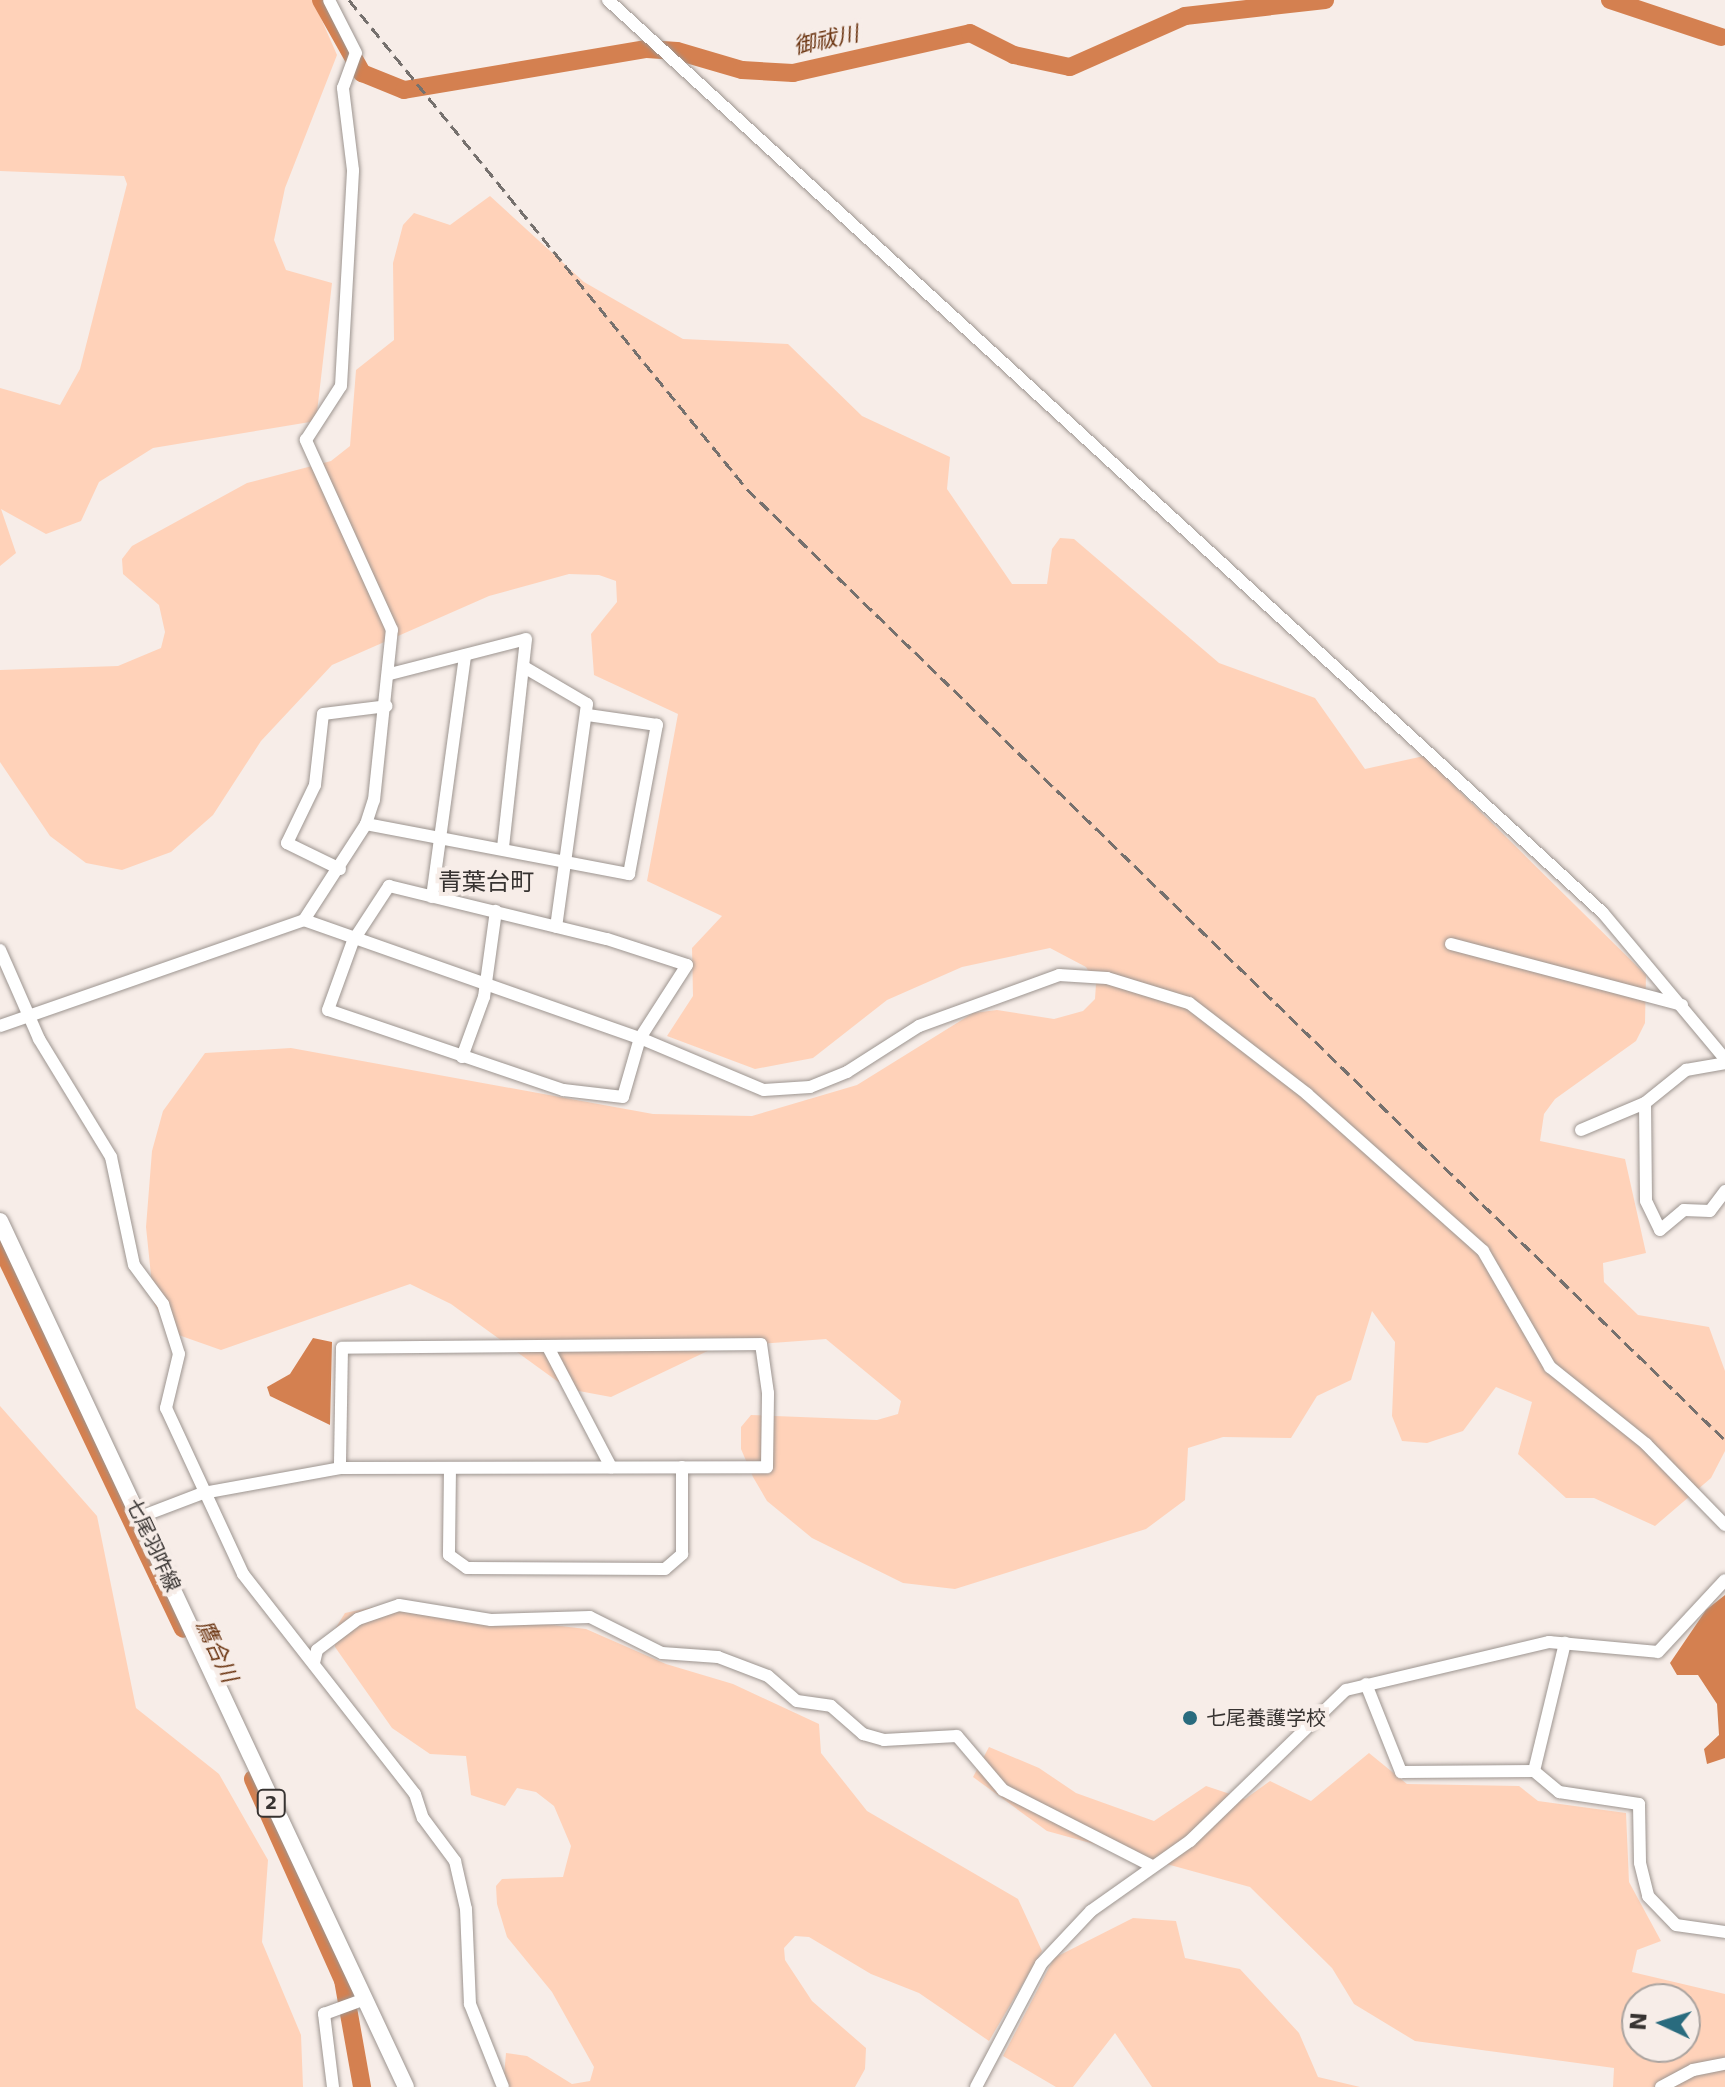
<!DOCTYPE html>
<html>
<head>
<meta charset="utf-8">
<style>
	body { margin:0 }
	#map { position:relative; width:1725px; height:2087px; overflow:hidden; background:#f7ede8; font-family:"DejaVu Sans","Noto Sans JP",sans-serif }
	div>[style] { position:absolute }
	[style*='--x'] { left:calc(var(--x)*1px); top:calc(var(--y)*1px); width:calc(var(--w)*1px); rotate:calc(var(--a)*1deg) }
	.green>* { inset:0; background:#ffd2b9 }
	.water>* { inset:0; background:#d48050 }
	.river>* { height:18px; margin:-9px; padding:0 9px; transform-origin:9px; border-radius:9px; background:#d48050 }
	.roads { filter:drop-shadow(0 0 2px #9d9590) drop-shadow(0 0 2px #9d9590) }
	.minor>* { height:12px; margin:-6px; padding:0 6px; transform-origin:6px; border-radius:6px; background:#fff }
	.major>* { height:16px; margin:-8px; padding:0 8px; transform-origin:8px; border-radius:8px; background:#fff }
	.rail>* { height:3px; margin-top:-1.5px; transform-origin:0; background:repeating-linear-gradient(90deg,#76716e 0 12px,transparent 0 18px) }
	.dots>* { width:22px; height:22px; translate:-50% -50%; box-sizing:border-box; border:4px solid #f7ede8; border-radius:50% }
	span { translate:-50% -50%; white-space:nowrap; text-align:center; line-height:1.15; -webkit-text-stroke:8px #f7ede8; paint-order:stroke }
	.shield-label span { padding:2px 6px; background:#f7ede8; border:2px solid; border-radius:6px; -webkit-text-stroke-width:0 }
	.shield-label { font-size:18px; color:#373331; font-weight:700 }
	.street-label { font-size:20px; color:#373331 }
	.poi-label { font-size:20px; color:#373331 }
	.left { translate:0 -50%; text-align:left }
	.water-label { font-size:22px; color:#69320e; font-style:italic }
	.quarter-label { font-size:24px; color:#373331 }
	.north { position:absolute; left:1621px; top:1983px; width:80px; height:80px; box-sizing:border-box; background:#f7ede8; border:2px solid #aaa39f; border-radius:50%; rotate:274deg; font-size:22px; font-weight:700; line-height:32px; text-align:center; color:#373331 }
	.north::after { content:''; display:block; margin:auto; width:28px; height:36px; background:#296b7e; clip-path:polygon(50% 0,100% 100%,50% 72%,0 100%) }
</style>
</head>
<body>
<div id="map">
	<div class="green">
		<i style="clip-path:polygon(0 0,313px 0,337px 55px,285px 188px,274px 240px,286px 270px,332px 283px,316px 421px,153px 448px,99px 482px,81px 521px,46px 534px,1px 509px,16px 553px,0 566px,0 388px,60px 405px,80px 369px,127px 184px,124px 176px,0 171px)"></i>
		<i style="clip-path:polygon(490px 196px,584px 282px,683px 339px,788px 344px,862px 416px,950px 457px,947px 489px,1012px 584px,1047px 584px,1052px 549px,1060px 538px,1074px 539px,1219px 663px,1315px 698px,1365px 769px,1424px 756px,1646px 975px,1645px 1023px,1636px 1041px,1555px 1099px,1544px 1114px,1540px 1141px,1625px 1159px,1646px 1253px,1603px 1263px,1604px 1282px,1638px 1315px,1709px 1327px,1725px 1371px,1725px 1451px,1711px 1478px,1655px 1526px,1594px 1498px,1566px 1498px,1518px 1454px,1532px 1402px,1496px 1387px,1463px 1431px,1427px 1443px,1402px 1441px,1392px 1416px,1395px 1342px,1372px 1311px,1351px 1380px,1317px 1396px,1291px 1438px,1223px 1437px,1188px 1448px,1185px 1500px,1146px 1529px,955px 1589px,903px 1583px,812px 1538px,767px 1501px,753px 1477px,741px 1449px,741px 1427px,751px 1415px,877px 1420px,898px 1414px,901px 1401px,826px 1339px,716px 1347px,611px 1397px,568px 1389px,451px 1304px,410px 1284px,221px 1350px,170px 1332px,154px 1304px,146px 1227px,152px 1151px,163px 1111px,205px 1053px,291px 1048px,653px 1114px,752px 1116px,857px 1085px,973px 1013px,997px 1010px,1054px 1019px,1083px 1011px,1095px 999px,1096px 984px,1086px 967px,1050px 948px,962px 967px,887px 1000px,813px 1058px,755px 1069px,667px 1036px,693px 996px,692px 948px,722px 916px,647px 881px,678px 714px,594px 675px,591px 634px,617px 602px,616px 581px,599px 575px,569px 574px,489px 596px,332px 665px,261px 741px,213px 815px,171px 852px,122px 870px,86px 863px,50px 836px,0 762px,0 670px,118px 666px,161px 648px,165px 632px,159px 605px,123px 574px,122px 559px,132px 546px,247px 483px,331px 461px,350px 446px,356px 370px,394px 340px,393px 263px,403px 225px,414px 213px,450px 225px)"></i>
		<i style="clip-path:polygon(0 1406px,97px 1516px,136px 1708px,219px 1774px,268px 1860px,262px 1942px,301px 2035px,303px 2087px,0 2087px)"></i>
		<i style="clip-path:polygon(383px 1605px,586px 1629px,666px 1664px,733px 1684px,819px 1724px,821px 1753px,867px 1811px,1018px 1899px,1042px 1951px,989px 2041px,919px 1993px,871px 1974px,809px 1937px,795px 1936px,784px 1948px,785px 1960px,812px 2001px,866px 2048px,865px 2069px,855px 2087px,503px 2087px,506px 2053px,527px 2056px,572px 2084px,590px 2081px,594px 2067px,552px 1992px,507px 1937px,497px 1904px,496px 1886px,502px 1879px,563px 1877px,571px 1846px,554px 1806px,536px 1792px,517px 1788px,505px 1806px,471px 1795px,466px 1756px,430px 1754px,392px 1728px,335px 1647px,335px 1629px,345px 1613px)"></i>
		<i style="clip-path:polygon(evenodd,989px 1747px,1039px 1768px,1076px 1793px,1154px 1821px,1206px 1786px,1245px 1799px,1270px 1781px,1311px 1801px,1369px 1753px,1407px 1784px,1519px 1786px,1538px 1801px,1626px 1813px,1629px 1882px,1661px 1941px,1637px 1950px,1632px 1972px,1725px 1994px,1725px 2087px,1613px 2087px,1614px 2068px,1415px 2041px,1354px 2004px,1332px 1968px,1250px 1887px,1047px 1831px,973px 1777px,989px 1747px,1637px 1999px,1685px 1999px,1685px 2047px,1637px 2047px,1637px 1999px)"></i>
		<i style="clip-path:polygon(1133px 1918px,1176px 1921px,1185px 1958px,1240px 1969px,1299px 2033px,1318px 2077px,1360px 2087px,1152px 2087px,1115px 2033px,1073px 2087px,1056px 2087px,1003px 2056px,1054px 1958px)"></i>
	</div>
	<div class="water">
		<i style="clip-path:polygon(313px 1338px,332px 1342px,330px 1425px,270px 1396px,267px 1387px,290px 1374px)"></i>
		<i style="clip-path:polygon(1725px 1595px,1725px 1758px,1707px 1764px,1704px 1749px,1719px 1735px,1717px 1704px,1698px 1675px,1677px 1675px,1670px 1663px,1706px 1610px)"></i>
	</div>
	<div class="river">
		<i style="--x:321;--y:0;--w:84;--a:60.7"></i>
		<i style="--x:362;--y:73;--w:45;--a:22"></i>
		<i style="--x:404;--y:90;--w:246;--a:-9.6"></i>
		<i style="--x:647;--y:49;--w:30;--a:4"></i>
		<i style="--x:677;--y:51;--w:68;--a:16.3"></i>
		<i style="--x:742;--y:70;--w:51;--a:3.4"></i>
		<i style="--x:793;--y:73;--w:181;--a:-12.7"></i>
		<i style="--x:970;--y:33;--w:49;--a:26.6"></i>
		<i style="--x:1014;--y:55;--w:57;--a:12.1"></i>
		<i style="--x:1070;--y:67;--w:126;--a:-23.9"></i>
		<i style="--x:1185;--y:16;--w:141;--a:-6.5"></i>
		<i style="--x:1610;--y:0;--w:117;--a:18.4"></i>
		<i style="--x:0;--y:1245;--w:425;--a:64.5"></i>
		<i style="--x:253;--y:1779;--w:220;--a:65.9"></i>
		<i style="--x:343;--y:1980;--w:109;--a:79.9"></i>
	</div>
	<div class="roads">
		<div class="minor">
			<i style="--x:608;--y:0;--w:1350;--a:42.54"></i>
			<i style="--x:1603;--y:913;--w:190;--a:50.1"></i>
			<i style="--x:524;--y:667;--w:73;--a:30.4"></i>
			<i style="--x:587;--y:704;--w:225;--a:97.9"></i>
			<i style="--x:390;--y:674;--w:140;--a:-14.4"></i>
			<i style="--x:526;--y:639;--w:211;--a:96.3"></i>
			<i style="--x:366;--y:824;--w:268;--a:10.8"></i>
			<i style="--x:629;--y:874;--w:152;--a:-79.4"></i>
			<i style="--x:657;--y:725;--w:70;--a:-171.8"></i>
			<i style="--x:340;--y:869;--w:59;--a:-153.9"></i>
			<i style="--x:287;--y:843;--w:64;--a:-64.2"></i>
			<i style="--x:315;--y:785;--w:71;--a:-83.6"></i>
			<i style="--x:323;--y:714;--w:64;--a:-7.1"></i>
			<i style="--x:389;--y:886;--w:224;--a:13.7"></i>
			<i style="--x:607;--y:939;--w:84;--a:18"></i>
			<i style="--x:687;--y:965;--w:87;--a:122.8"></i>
			<i style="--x:640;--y:1038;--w:61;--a:106.1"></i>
			<i style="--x:623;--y:1097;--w:60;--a:-173.3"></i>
			<i style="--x:563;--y:1090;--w:248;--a:-161.2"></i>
			<i style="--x:328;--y:1010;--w:73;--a:-70.1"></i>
			<i style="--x:353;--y:941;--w:66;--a:-56.8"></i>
			<i style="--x:432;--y:897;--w:244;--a:-82.2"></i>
			<i style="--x:304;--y:920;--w:356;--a:19.4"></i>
			<i style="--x:640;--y:1038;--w:134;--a:22.8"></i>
			<i style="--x:764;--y:1090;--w:46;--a:-3.7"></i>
			<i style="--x:810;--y:1087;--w:40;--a:-22"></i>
			<i style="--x:847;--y:1072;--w:85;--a:-32.6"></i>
			<i style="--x:919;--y:1026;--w:149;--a:-20"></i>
			<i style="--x:1059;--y:975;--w:48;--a:3.6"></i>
			<i style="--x:1107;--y:978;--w:86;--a:17"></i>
			<i style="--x:1189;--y:1003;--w:149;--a:37.6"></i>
			<i style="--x:1307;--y:1094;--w:236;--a:41.7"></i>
			<i style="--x:1483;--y:1251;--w:134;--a:60"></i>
			<i style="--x:1550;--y:1367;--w:123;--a:38.7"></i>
			<i style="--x:1646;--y:1444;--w:113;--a:45.7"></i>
			<i style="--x:1451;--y:944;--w:239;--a:14.8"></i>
			<i style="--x:0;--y:950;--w:97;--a:66.3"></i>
			<i style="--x:39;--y:1039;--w:138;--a:58.6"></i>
			<i style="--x:111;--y:1157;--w:110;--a:78"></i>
			<i style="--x:134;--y:1265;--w:49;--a:53.4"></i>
			<i style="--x:163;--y:1304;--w:52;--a:72.3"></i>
			<i style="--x:179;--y:1354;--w:56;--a:103.5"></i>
			<i style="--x:166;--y:1408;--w:183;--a:65.1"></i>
			<i style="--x:243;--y:1574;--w:279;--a:52"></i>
			<i style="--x:415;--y:1794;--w:25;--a:72"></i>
			<i style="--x:423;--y:1818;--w:54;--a:53.3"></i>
			<i style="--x:455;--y:1861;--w:49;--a:77.1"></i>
			<i style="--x:466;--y:1909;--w:95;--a:87.6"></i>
			<i style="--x:470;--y:2004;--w:89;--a:68.3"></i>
			<i style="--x:0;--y:1026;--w:322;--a:-19.2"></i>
			<i style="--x:304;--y:920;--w:114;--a:-57.1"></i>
			<i style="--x:366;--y:824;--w:25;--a:-72"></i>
			<i style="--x:374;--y:800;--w:171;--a:-84"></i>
			<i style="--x:392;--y:630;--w:209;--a:-114.4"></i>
			<i style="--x:306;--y:440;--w:64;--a:-57.1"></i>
			<i style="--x:341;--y:386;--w:216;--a:-86.8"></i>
			<i style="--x:353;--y:170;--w:83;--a:-97"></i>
			<i style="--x:343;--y:88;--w:37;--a:-70"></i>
			<i style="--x:356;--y:53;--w:59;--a:-117"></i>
			<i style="--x:462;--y:1057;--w:64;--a:-69.9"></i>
			<i style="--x:484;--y:997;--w:87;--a:-82.1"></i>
			<i style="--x:1645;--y:1103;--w:98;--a:89.4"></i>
			<i style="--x:1646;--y:1201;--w:32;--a:64"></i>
			<i style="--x:1660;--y:1230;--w:31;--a:-40"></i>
			<i style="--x:1684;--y:1210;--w:26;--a:2"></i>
			<i style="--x:1710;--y:1211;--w:25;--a:-53"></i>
			<i style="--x:1581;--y:1130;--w:69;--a:-22.9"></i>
			<i style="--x:1645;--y:1103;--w:53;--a:-38.8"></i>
			<i style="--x:1686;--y:1070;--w:40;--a:-10"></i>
			<i style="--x:548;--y:1347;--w:136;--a:62.3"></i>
			<i style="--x:450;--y:1468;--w:87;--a:90.7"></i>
			<i style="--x:449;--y:1555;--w:22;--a:36"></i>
			<i style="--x:467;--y:1568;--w:198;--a:0.3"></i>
			<i style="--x:665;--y:1569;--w:23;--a:-41"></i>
			<i style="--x:682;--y:1554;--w:87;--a:-90"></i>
			<i style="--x:140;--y:1517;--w:67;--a:-20.9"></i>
			<i style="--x:203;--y:1493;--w:139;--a:-10.3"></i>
			<i style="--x:340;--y:1468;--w:427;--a:-0.1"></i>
			<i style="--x:767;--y:1467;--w:74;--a:-89.2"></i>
			<i style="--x:768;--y:1393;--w:49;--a:-98.1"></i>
			<i style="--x:761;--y:1344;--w:419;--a:179.5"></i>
			<i style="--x:342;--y:1348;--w:120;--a:91"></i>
			<i style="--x:314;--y:1663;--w:13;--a:-77"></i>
			<i style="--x:317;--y:1650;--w:51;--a:-37.1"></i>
			<i style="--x:358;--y:1619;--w:43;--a:-18.9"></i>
			<i style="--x:399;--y:1605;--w:93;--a:9.3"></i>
			<i style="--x:491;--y:1620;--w:99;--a:-1.7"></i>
			<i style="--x:590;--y:1617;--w:80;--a:26.6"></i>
			<i style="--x:662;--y:1653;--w:56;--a:4.1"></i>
			<i style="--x:718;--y:1657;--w:53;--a:20.8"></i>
			<i style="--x:768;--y:1676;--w:38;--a:41"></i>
			<i style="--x:797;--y:1701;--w:34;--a:8"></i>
			<i style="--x:831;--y:1706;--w:43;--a:41.2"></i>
			<i style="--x:863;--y:1734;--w:22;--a:16"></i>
			<i style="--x:884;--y:1740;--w:73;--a:-3.1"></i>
			<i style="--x:957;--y:1736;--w:71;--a:49.6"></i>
			<i style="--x:1003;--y:1790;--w:167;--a:27"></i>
			<i style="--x:1366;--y:1684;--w:95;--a:68.3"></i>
			<i style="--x:1401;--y:1772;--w:133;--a:-0.4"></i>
			<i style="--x:1534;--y:1771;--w:33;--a:40"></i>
			<i style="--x:1559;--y:1792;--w:81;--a:8.5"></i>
			<i style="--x:1639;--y:1804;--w:59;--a:89"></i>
			<i style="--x:1640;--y:1863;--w:34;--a:76"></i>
			<i style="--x:1648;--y:1896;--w:40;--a:46"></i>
			<i style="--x:1676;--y:1925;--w:49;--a:8.1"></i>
			<i style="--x:1534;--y:1771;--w:132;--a:-76.4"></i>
			<i style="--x:333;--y:2087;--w:74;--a:-97"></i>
			<i style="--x:324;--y:2014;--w:44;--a:-20.1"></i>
			<i style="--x:976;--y:2087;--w:139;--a:-62.1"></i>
			<i style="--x:1041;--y:1964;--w:73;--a:-46.7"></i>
			<i style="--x:1091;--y:1911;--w:121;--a:-35.3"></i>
			<i style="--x:1190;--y:1841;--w:217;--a:-44.1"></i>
			<i style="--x:1346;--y:1690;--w:209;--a:-13.3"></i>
			<i style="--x:1549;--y:1642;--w:109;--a:5.2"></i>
			<i style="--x:1658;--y:1652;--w:98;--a:-47.1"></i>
			<i style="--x:1661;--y:2087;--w:36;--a:-28"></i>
			<i style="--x:1693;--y:2070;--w:33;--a:-11"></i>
		</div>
		<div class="major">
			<i style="--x:0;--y:1221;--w:956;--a:64.88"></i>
		</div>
	</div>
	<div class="rail">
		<i style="--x:349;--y:0;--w:630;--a:50.86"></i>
		<i style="--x:747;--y:489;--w:1364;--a:44.2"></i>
	</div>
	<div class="dots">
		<i style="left:1190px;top:1718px;background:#296b7e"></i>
	</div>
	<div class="shield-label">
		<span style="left:271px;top:1803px">2</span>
	</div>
	<div class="street-label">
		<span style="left:153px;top:1545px;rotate:65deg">七尾羽咋線</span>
	</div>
	<div class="poi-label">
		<span class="left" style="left:1206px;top:1718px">七尾養護学校</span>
	</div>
	<div class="water-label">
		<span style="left:826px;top:40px;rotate:-12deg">御祓川</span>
		<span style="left:217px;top:1651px;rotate:65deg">鷹合川</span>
	</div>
	<div class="quarter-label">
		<span style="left:486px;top:883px">青葉台町</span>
	</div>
	<div class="north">N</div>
</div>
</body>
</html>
